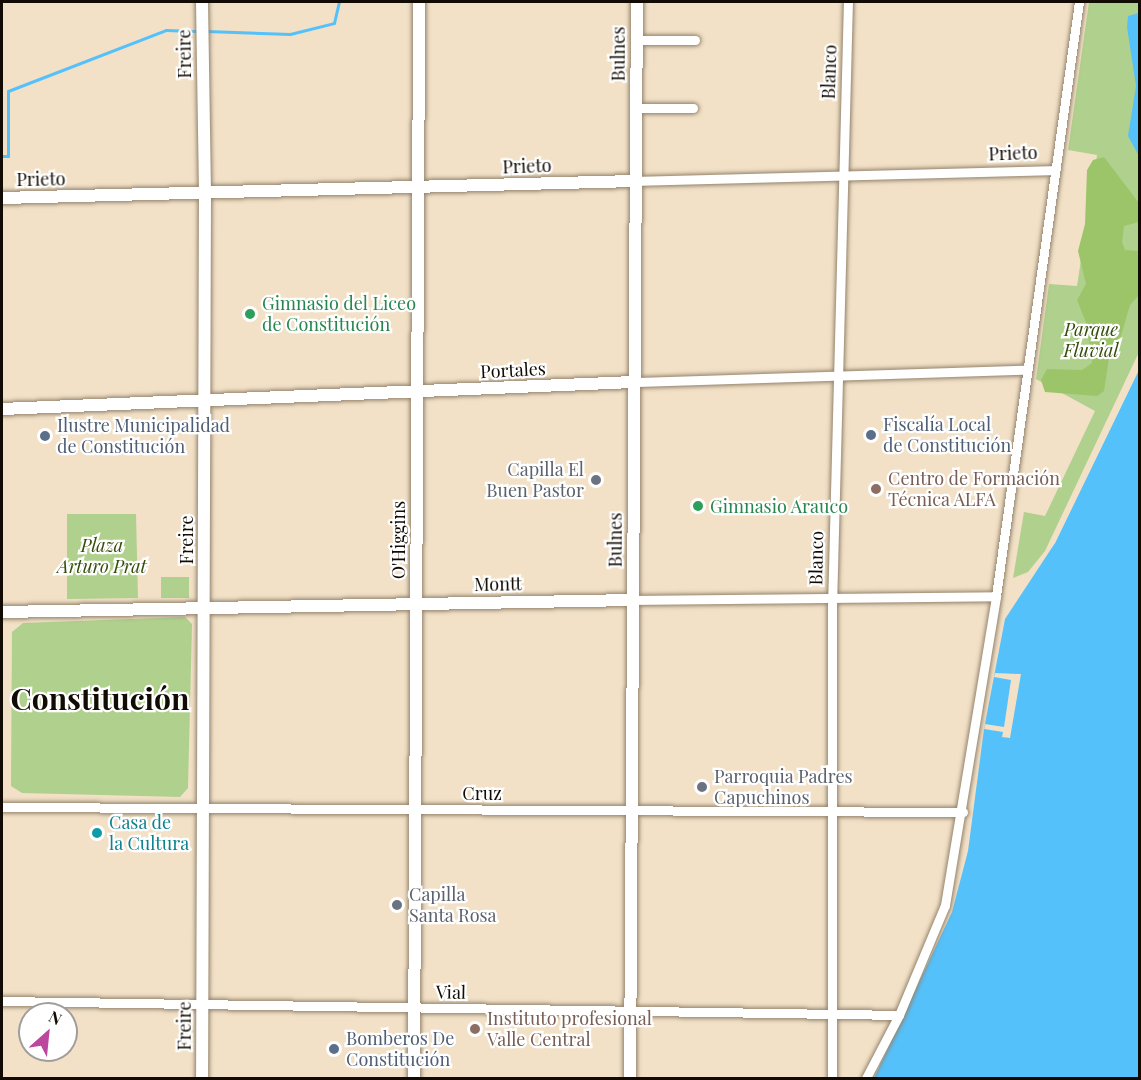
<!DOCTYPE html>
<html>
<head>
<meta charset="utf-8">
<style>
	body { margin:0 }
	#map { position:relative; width:1141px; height:1080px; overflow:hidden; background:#f2e1c7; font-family:"Playfair Display",serif }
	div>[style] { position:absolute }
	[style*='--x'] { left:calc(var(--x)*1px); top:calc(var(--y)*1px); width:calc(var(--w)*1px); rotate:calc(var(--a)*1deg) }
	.green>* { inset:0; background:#b0d08d }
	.forest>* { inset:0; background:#9cc569 }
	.water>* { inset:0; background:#55c1fb }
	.pier>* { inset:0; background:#f2e1c7 }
	.stream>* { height:3px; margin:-1.5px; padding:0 1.5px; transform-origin:1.5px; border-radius:1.5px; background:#55c1fb }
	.roads { filter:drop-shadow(0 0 2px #93836c) drop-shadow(0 0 2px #93836c) }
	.street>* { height:9px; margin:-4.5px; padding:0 4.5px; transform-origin:4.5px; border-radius:4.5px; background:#fff }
	.secondary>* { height:12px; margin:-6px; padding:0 6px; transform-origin:6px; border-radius:6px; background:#fff }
	.dots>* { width:16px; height:16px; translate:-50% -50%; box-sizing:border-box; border:3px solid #fff; border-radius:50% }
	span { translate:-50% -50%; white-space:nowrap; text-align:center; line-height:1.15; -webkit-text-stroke:4.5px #fff; paint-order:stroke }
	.street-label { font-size:18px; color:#110b04 }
	.leisure-label { font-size:18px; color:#27864d }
	.left { translate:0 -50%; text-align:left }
	.park-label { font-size:18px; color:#344d09; font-style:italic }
	.service-label { font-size:18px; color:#4e5e75 }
	.worship-label { font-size:18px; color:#5b616d }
	.right { translate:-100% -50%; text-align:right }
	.education-label { font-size:18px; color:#785e54 }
	.culture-label { font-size:18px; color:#0d838f }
	.town-label { font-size:30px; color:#110b04; font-weight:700 }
	.frame { position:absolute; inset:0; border:3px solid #110b04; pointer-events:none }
	.north { position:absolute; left:18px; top:1002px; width:60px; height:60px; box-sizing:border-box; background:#fff; border:2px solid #a09d9b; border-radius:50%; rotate:27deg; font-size:16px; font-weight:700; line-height:24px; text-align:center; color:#110b04 }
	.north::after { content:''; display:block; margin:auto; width:21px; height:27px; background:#bc479e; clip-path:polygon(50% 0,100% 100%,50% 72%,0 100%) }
</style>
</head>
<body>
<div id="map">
	<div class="green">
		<i style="clip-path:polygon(1089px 2px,1139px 2px,1139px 352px,1045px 551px,1028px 572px,1013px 578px,1024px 512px,1045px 516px,1095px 411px,1036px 379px,1049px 284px,1077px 286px,1097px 155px,1068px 150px)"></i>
		<i style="clip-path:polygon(67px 514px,136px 514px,138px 598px,67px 599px)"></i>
		<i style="clip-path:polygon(161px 577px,189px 577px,189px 598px,161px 598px)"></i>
		<i style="clip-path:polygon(185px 617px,192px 624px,188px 788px,180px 797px,22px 793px,11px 786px,12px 632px,23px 623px)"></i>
	</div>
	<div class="forest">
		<i style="clip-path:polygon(1104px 157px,1139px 203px,1139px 222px,1124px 226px,1122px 242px,1125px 250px,1139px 251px,1139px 295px,1130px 305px,1121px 336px,1110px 352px,1104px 391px,1097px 396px,1045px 392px,1041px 380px,1047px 369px,1082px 370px,1092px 363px,1087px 325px,1077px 300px,1086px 284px,1078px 251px,1085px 224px,1087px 170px,1093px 160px)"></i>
	</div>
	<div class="water">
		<i style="clip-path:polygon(1139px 13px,1140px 13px,1139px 156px,1128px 136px,1136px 86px,1127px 27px,1128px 16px)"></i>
		<i style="clip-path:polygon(1139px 370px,1139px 1078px,874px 1078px,952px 912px,968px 851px,984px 729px,1005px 619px,1055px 543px)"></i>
	</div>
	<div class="pier">
		<i style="clip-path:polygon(1140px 367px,1055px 543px,1030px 572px,1053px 542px)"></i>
		<i style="clip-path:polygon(995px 673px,1021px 674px,1010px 738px,1002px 737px,1003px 732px,984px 729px,985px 724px,1004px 727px,1011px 680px,994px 677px)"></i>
	</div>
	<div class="stream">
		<i style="--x:206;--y:31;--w:84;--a:2"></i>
		<i style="--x:290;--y:34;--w:45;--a:-14"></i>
		<i style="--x:334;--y:23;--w:22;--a:-77"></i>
		<i style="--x:2;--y:156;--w:6;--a:0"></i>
		<i style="--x:8;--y:156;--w:65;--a:-90"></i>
		<i style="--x:8;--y:91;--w:169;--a:-21.1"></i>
		<i style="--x:166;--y:30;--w:34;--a:2"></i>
	</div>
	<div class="roads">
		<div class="street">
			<i style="--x:636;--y:40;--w:59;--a:0"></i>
			<i style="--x:636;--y:108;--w:57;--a:0"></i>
			<i style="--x:636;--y:181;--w:418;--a:-1.5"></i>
			<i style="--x:634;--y:382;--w:392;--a:-1.8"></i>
			<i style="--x:633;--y:600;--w:363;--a:-0.6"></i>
			<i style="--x:2;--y:807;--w:961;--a:0.3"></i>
			<i style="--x:2;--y:1001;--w:897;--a:0.89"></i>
			<i style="--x:832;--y:1078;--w:471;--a:-90"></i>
			<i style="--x:832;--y:607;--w:605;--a:-88.49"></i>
			<i style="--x:866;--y:1078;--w:71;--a:-62.4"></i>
			<i style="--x:899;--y:1015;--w:119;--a:-67.3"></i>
			<i style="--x:945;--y:905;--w:313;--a:-80.6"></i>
			<i style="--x:996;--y:596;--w:600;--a:-82.05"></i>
		</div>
		<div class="secondary">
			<i style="--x:202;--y:2;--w:191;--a:89.1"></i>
			<i style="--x:205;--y:193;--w:885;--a:90.19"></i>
			<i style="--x:2;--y:198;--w:634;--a:-1.54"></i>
			<i style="--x:2;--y:409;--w:633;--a:-2.45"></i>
			<i style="--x:2;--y:612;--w:631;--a:-1.09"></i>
			<i style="--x:414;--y:1078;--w:1076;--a:-89.73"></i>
			<i style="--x:630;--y:1078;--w:1076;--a:-89.63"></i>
		</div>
	</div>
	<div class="dots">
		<i style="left:250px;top:314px;background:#2e9e5b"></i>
		<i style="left:871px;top:435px;background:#5c6f8a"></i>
		<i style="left:45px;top:436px;background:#5c6f8a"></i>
		<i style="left:596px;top:480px;background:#6b7280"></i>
		<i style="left:876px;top:489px;background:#8d6e63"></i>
		<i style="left:698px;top:506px;background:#2e9e5b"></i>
		<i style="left:702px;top:787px;background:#6b7280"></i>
		<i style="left:97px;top:833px;background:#0f9aa8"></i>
		<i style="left:397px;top:905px;background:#6b7280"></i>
		<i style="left:475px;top:1029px;background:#8d6e63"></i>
		<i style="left:334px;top:1049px;background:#5c6f8a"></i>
	</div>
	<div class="street-label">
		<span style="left:184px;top:54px;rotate:-91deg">Freire</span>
		<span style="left:618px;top:54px;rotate:-90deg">Bulnes</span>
		<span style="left:829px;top:72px;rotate:-88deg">Blanco</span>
		<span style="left:1013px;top:153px;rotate:-2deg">Prieto</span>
		<span style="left:527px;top:166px;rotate:-2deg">Prieto</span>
		<span style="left:41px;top:179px;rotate:-1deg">Prieto</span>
		<span style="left:513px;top:370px;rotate:-3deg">Portales</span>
		<span style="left:186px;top:540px;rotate:-90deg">Freire</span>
		<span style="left:398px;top:540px;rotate:-90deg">O'Higgins</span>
		<span style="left:615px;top:540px;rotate:-90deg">Bulnes</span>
		<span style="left:816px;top:558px;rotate:-89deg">Blanco</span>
		<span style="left:498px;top:584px;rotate:-1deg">Montt</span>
		<span style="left:482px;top:793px">Cruz</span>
		<span style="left:451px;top:992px;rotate:1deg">Vial</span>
		<span style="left:184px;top:1026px;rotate:-90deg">Freire</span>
	</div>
	<div class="leisure-label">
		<span class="left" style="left:262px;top:314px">Gimnasio del Liceo<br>de Constitución</span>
		<span class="left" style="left:710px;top:506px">Gimnasio Arauco</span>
	</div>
	<div class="park-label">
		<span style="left:1091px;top:340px">Parque<br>Fluvial</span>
		<span style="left:102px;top:556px">Plaza<br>Arturo Prat</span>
	</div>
	<div class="service-label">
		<span class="left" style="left:883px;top:435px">Fiscalía Local<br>de Constitución</span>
		<span class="left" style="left:57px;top:436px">Ilustre Municipalidad<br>de Constitución</span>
		<span class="left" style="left:346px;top:1049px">Bomberos De<br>Constitución</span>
	</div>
	<div class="worship-label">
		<span class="right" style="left:584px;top:480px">Capilla El<br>Buen Pastor</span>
		<span class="left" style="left:714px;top:787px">Parroquia Padres<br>Capuchinos</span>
		<span class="left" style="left:409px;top:905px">Capilla<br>Santa Rosa</span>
	</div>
	<div class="education-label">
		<span class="left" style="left:888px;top:489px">Centro de Formación<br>Técnica ALFA</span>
		<span class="left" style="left:487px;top:1029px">Instituto profesional<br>Valle Central</span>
	</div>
	<div class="culture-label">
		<span class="left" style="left:109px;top:833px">Casa de<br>la Cultura</span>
	</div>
	<div class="town-label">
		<span style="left:100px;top:698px">Constitución</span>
	</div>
	<div class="frame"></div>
	<div class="north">N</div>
</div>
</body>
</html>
